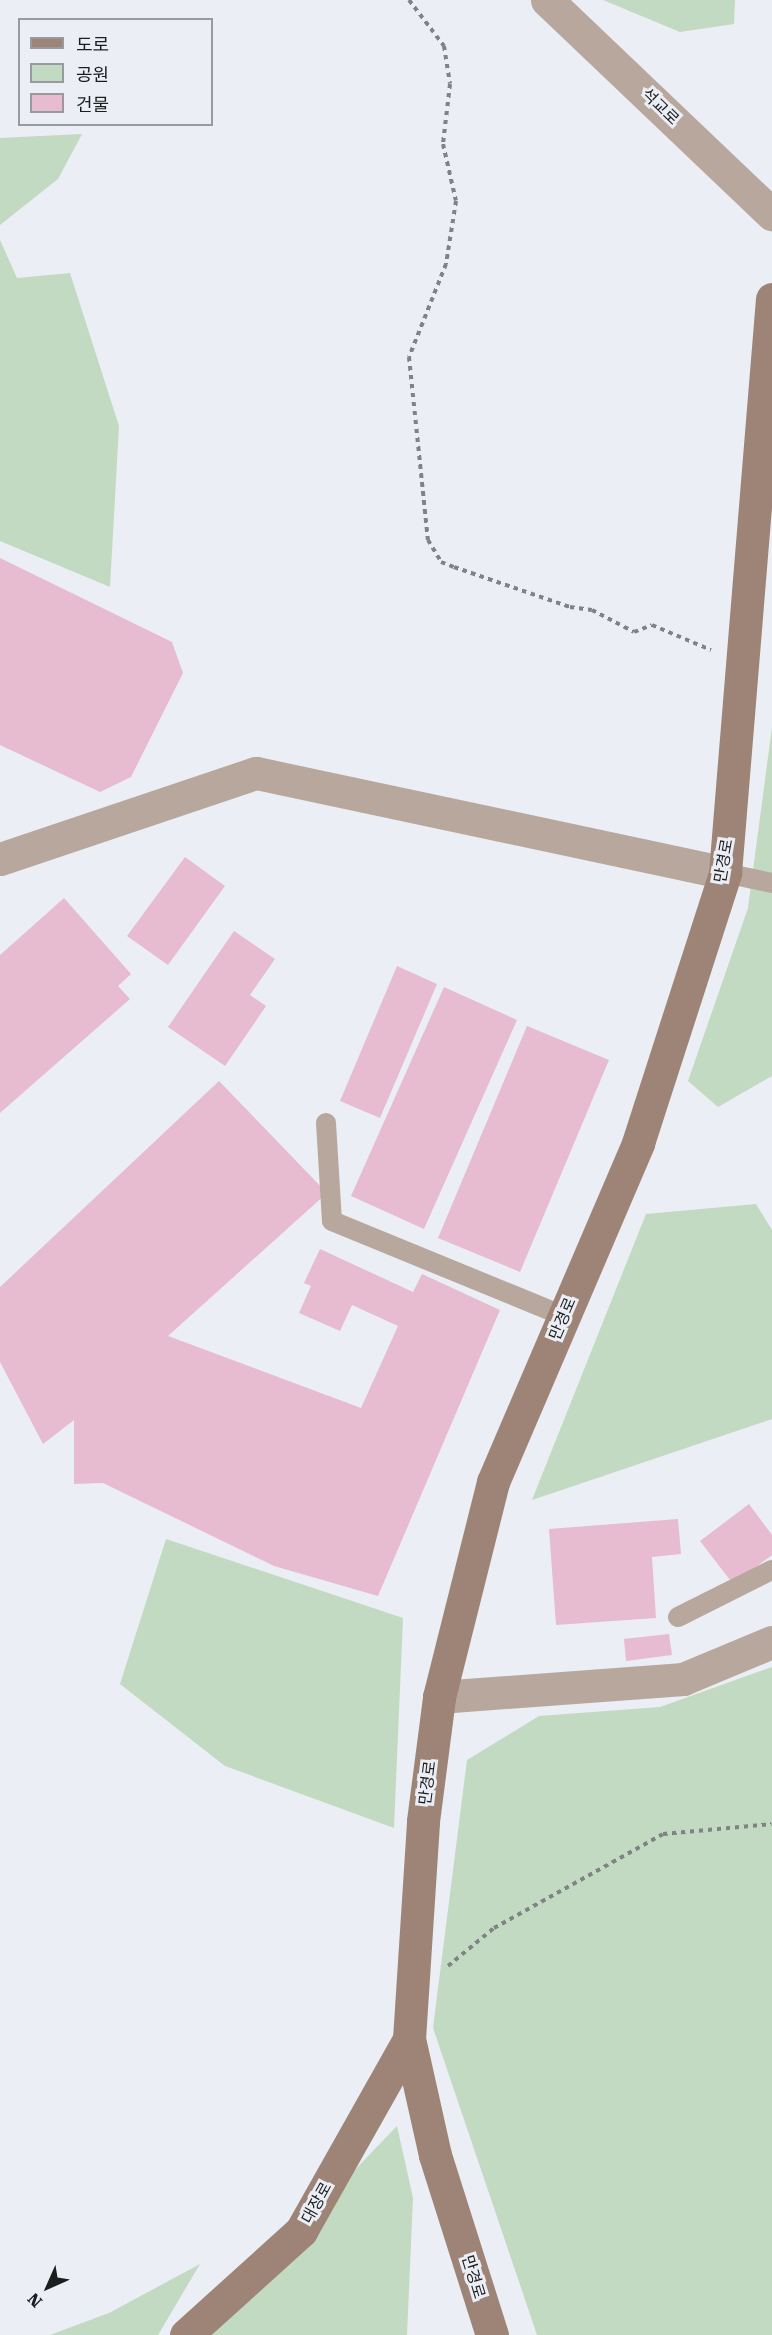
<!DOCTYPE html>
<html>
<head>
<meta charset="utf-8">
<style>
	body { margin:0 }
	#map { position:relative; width:772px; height:2335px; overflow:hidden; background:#ebeef4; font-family:"Roboto Serif","Noto Sans KR",serif }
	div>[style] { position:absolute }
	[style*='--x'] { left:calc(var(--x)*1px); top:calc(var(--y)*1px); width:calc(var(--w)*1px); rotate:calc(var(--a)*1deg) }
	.green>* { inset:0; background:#c1dac1 }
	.building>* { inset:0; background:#e7bcd0 }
	.path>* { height:4px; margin-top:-2px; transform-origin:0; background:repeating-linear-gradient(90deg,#808286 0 4.5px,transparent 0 9px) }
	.lane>* { height:20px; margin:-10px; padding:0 10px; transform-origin:10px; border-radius:10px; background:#b8a79d }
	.street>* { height:33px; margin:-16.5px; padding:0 16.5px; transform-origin:16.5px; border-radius:16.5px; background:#b8a79d }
	.secondary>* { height:33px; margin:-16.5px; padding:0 16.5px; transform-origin:16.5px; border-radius:16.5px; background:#9d8476 }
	span { translate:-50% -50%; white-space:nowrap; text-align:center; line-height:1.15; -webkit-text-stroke:6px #ebeef4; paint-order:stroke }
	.street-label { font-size:16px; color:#1c1d1f }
	.legend { position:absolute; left:18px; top:18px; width:195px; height:108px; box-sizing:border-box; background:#ebeef4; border:2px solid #989a9f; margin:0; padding:8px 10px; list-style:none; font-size:18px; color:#1c1d1f }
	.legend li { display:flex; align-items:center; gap:12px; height:30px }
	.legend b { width:30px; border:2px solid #989a9f }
	.north { position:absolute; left:18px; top:2257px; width:60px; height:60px; -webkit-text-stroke:4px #ebeef4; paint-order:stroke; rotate:225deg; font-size:16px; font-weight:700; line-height:24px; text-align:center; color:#1c1d1f }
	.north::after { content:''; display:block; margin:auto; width:21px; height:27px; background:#1c1d1f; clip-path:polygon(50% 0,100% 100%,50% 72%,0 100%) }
</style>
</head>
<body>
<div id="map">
	<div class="green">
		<i style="clip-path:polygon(603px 0,735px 0,734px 24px,680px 32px)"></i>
		<i style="clip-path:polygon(82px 134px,58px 179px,0 225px,0 138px)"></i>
		<i style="clip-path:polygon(0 240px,17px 278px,70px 273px,119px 426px,110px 587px,0 541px)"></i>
		<i style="clip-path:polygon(772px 727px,772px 1076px,718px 1107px,688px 1081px,748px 908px)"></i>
		<i style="clip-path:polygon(756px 1204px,772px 1230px,772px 1419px,532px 1500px,646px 1214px)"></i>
		<i style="clip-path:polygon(166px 1539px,403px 1618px,394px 1828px,225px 1766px,120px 1684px)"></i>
		<i style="clip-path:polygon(772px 1667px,772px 2335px,537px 2335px,433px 2028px,467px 1760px,539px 1716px,660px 1707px)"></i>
		<i style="clip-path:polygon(397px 2126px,413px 2198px,407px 2335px,196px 2335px)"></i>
		<i style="clip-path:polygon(200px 2264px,158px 2335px,50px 2335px,109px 2313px)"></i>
	</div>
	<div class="building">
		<i style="clip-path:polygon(0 558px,172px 642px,183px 673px,131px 777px,100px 792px,0 745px)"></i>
		<i style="clip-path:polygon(185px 857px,225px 886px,168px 965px,127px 936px)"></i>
		<i style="clip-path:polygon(64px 898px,131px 974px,118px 986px,130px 999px,0 1113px,0 955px)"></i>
		<i style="clip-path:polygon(234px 931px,275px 959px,250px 995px,266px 1006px,225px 1066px,168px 1027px)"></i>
		<i style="clip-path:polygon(397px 966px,437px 984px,380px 1118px,340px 1101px)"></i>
		<i style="clip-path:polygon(444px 987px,517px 1020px,424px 1229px,351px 1196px)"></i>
		<i style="clip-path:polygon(527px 1026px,609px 1060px,520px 1272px,438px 1238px)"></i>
		<i style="clip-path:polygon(219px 1081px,327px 1193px,168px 1336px,361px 1408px,398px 1326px,352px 1305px,340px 1331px,299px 1313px,311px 1286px,304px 1283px,320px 1249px,413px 1292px,422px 1274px,500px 1310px,378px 1596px,274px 1566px,103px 1483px,74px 1484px,74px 1420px,43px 1444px,0 1362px,0 1287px)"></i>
		<i style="clip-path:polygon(749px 1504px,772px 1535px,772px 1555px,733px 1584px,700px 1541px)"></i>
		<i style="clip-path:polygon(678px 1519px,681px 1554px,652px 1557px,656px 1618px,556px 1625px,549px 1529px)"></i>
		<i style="clip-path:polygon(669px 1634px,672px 1655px,626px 1661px,624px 1639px)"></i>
	</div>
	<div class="path">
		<i style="--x:409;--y:0;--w:58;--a:52.7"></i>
		<i style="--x:444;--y:46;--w:38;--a:81"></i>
		<i style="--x:450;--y:84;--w:60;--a:96.7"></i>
		<i style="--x:443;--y:144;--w:58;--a:77.2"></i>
		<i style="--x:456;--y:201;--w:64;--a:99"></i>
		<i style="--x:446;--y:264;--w:100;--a:111.7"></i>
		<i style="--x:409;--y:357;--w:184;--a:84.1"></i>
		<i style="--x:428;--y:540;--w:26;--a:59"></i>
		<i style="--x:441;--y:562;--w:14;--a:21"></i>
		<i style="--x:454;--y:567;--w:123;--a:19"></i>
		<i style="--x:570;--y:607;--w:22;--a:8"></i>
		<i style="--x:592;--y:610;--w:47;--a:27.6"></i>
		<i style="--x:634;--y:632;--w:19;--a:-21"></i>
		<i style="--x:652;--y:625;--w:64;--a:23"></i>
		<i style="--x:448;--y:1966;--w:60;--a:-39.6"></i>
		<i style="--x:494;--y:1928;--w:193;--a:-29.1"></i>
		<i style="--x:663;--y:1834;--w:109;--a:-5.2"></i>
	</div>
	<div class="lane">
		<i style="--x:725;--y:873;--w:48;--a:12"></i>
		<i style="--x:326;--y:1123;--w:98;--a:86.5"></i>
		<i style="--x:332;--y:1221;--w:251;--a:22.3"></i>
		<i style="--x:678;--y:1617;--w:105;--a:-26.6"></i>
	</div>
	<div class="street">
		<i style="--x:547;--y:0;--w:311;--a:43.6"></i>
		<i style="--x:0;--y:859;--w:270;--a:-18.6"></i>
		<i style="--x:256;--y:773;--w:480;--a:12"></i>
		<i style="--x:439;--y:1697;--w:245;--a:-4.2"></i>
		<i style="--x:683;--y:1679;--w:96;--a:-22.6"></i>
	</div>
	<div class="secondary">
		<i style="--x:186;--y:2335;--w:155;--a:-42.1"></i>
		<i style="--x:301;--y:2231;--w:220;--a:-60.6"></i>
		<i style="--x:492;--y:2335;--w:189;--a:-107.6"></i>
		<i style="--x:435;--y:2155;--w:119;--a:-102.6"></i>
		<i style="--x:409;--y:2039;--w:218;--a:-86.3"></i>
		<i style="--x:423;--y:1821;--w:125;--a:-82.6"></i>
		<i style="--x:439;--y:1697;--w:222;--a:-75.9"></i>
		<i style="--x:493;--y:1482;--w:369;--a:-66.8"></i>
		<i style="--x:638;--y:1143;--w:284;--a:-72.1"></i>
		<i style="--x:725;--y:873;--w:576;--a:-85.32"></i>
	</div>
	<div class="street-label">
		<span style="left:660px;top:107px;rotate:44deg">석교로</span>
		<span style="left:724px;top:861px;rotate:-80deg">만경로</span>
		<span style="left:563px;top:1319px;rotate:-67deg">만경로</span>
		<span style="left:428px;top:1783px;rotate:-83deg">만경로</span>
		<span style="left:317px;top:2203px;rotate:-61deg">대장로</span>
		<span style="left:473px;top:2277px;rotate:73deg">만경로</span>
	</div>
	<ul class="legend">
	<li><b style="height:8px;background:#9d8476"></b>도로</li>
	<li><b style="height:16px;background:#c1dac1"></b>공원</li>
	<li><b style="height:16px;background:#e7bcd0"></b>건물</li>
	</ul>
	<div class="north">N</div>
</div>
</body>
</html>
